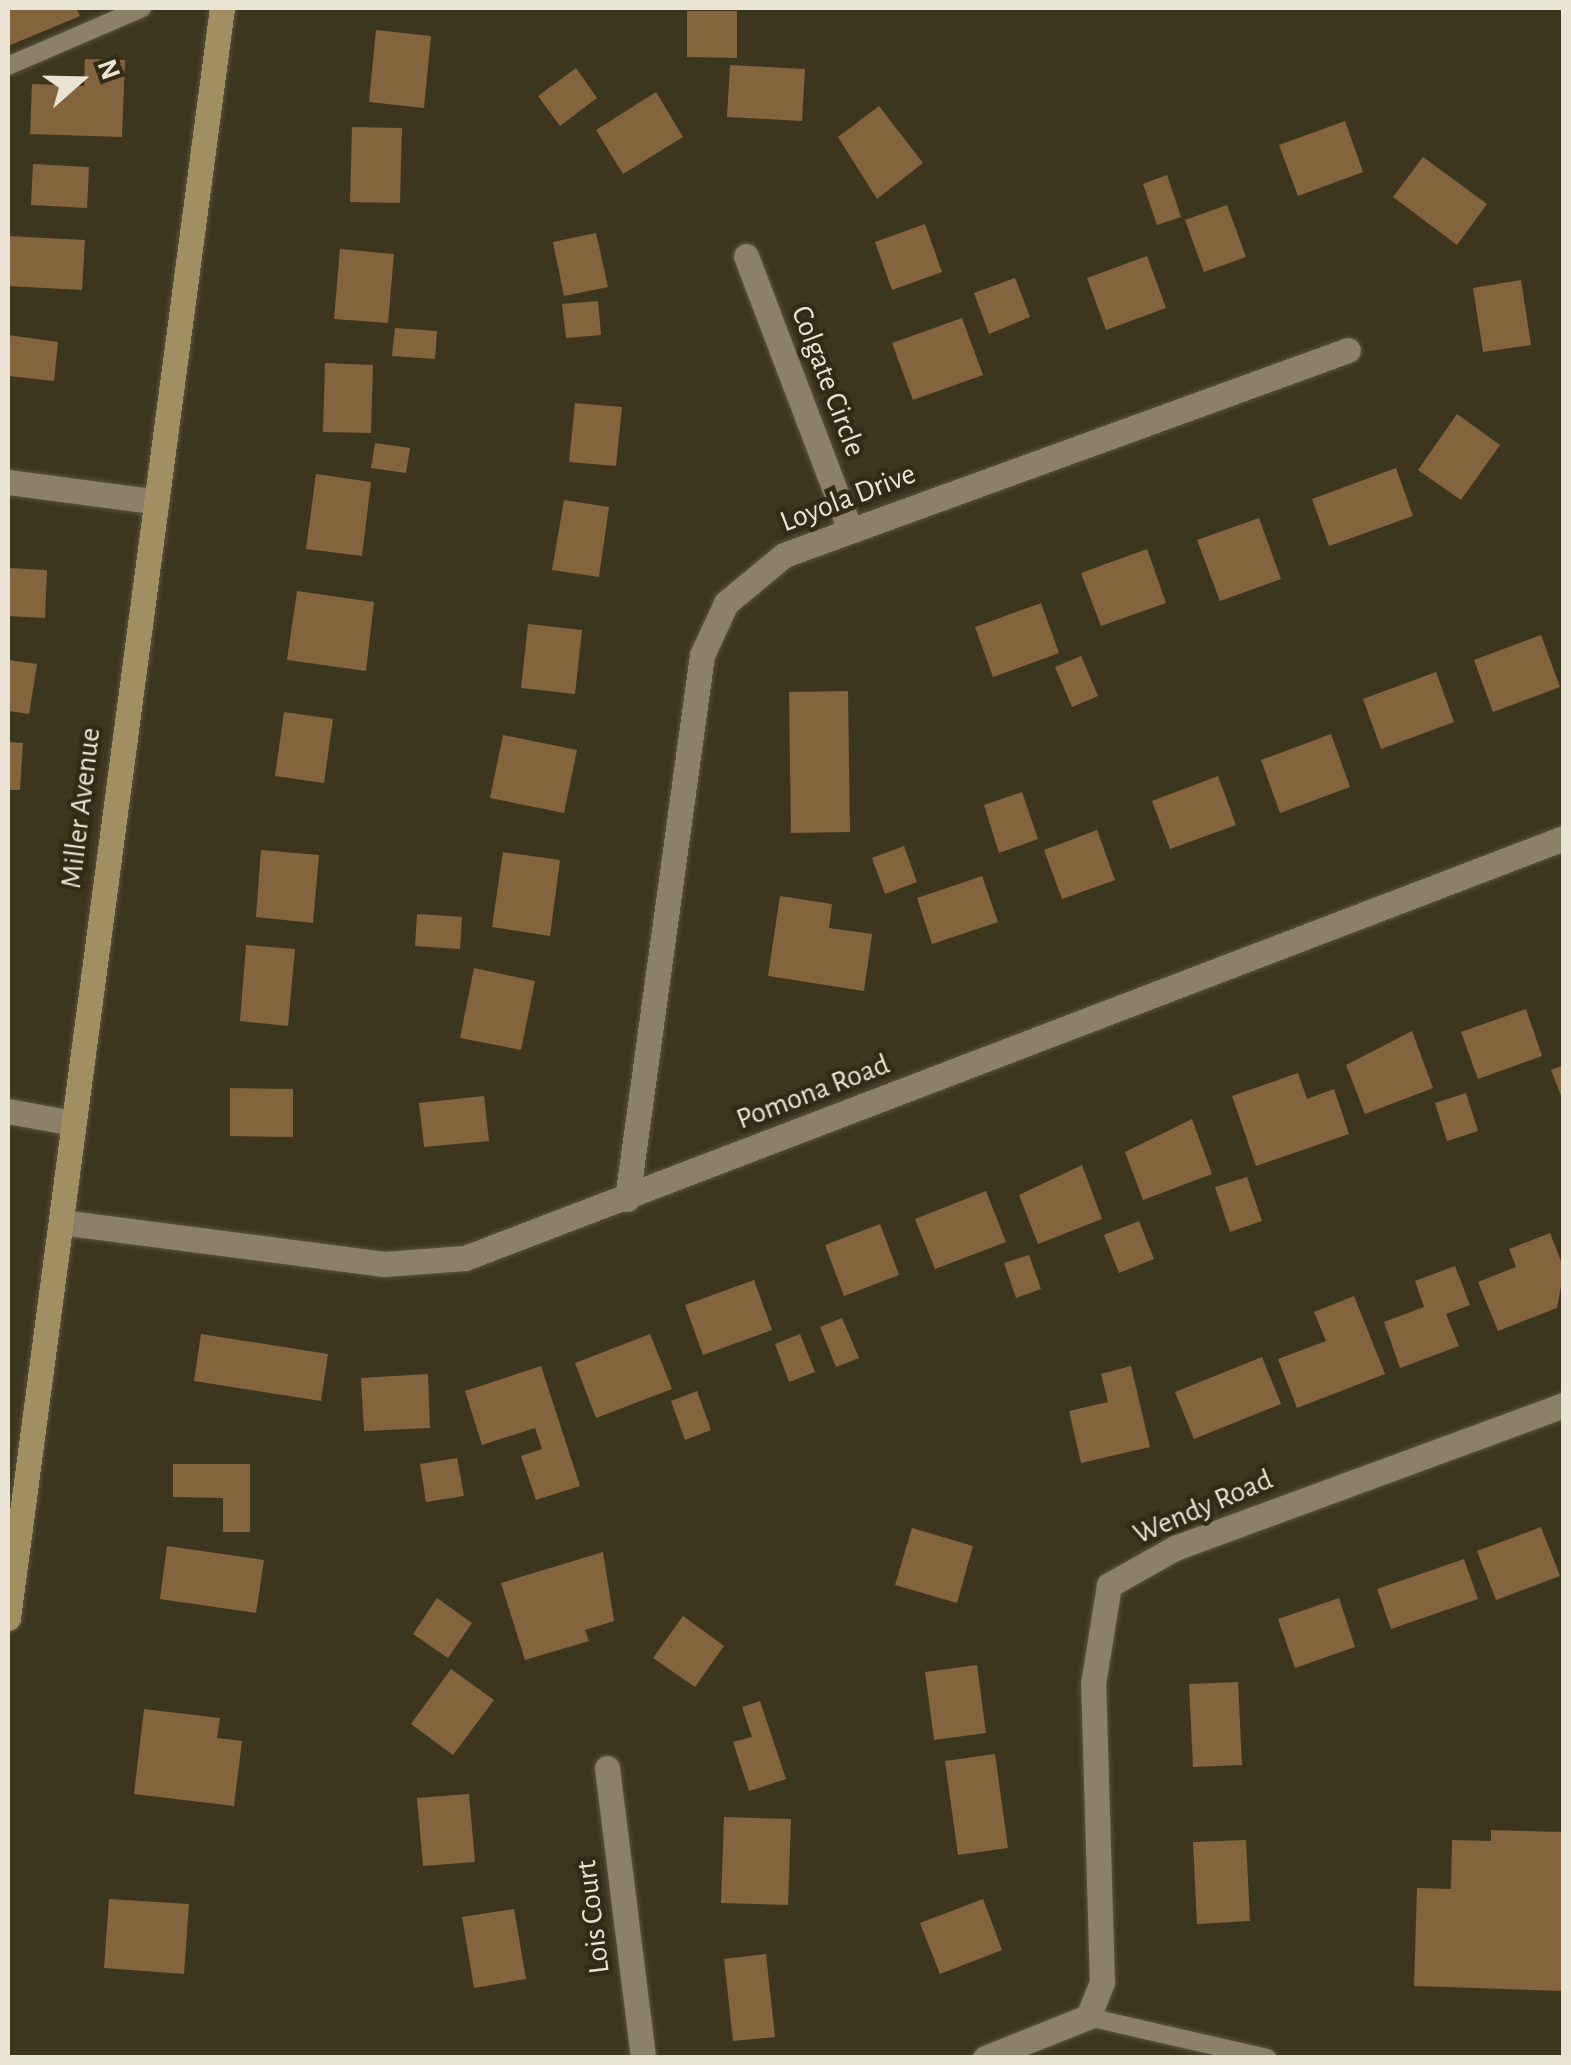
<!DOCTYPE html>
<html>
<head>
<meta charset="utf-8">
<style>
	body { margin:0 }
	#map { position:relative; width:1571px; height:2065px; overflow:hidden; background:#3d361f; font-family:"Alegreya Sans",sans-serif }
	div>[style] { position:absolute }
	[style*='--x'] { left:calc(var(--x)*1px); top:calc(var(--y)*1px); width:calc(var(--w)*1px); rotate:calc(var(--a)*1deg) }
	.building>* { inset:0; background:#84643d }
	.roads { filter:drop-shadow(0 0 2px #5b5540) drop-shadow(0 0 2px #5b5540) }
	.lane>* { height:18px; margin:-9px; padding:0 9px; transform-origin:9px; border-radius:9px; background:#8a8168 }
	.street>* { height:25px; margin:-12.5px; padding:0 12.5px; transform-origin:12.5px; border-radius:12.5px; background:#8a8168 }
	.secondary>* { height:25px; margin:-12.5px; padding:0 12.5px; transform-origin:12.5px; border-radius:12.5px; background:#a08f61 }
	span { translate:-50% -50%; white-space:nowrap; text-align:center; line-height:1.15; -webkit-text-stroke:9px #332b15; paint-order:stroke }
	.street-label { font-size:30px; color:#e9e4d6 }
	.frame { position:absolute; inset:0; border:10px solid #e9e4d6; pointer-events:none }
	.north { position:absolute; left:30px; top:30px; width:100px; height:100px; -webkit-text-stroke:8px #332b15; paint-order:stroke; rotate:70deg; font-size:28px; font-weight:700; line-height:40px; text-align:center; color:#e9e4d6 }
	.north::after { content:''; display:block; margin:auto; width:35px; height:45px; background:#e9e4d6; clip-path:polygon(50% 0,100% 100%,50% 72%,0 100%) }
</style>
</head>
<body>
<div id="map">
	<div class="building">
		<i style="clip-path:polygon(8px 8px,76px 8px,80px 16px,8px 46px)"></i>
		<i style="clip-path:polygon(687px 11px,737px 11px,737px 58px,687px 57px)"></i>
		<i style="clip-path:polygon(376px 30px,431px 36px,424px 108px,369px 102px)"></i>
		<i style="clip-path:polygon(85px 59px,125px 60px,122px 137px,30px 134px,32px 84px,84px 86px)"></i>
		<i style="clip-path:polygon(730px 65px,805px 69px,802px 121px,727px 117px)"></i>
		<i style="clip-path:polygon(576px 68px,597px 98px,560px 126px,538px 96px)"></i>
		<i style="clip-path:polygon(656px 92px,683px 137px,623px 174px,596px 130px)"></i>
		<i style="clip-path:polygon(879px 106px,923px 163px,877px 199px,838px 137px)"></i>
		<i style="clip-path:polygon(1345px 121px,1363px 172px,1298px 196px,1279px 145px)"></i>
		<i style="clip-path:polygon(352px 127px,402px 128px,400px 203px,350px 202px)"></i>
		<i style="clip-path:polygon(1423px 157px,1487px 204px,1457px 245px,1393px 197px)"></i>
		<i style="clip-path:polygon(33px 164px,89px 167px,87px 208px,31px 205px)"></i>
		<i style="clip-path:polygon(1167px 175px,1181px 217px,1157px 225px,1143px 184px)"></i>
		<i style="clip-path:polygon(1227px 205px,1246px 257px,1204px 272px,1185px 220px)"></i>
		<i style="clip-path:polygon(925px 224px,942px 272px,892px 290px,875px 242px)"></i>
		<i style="clip-path:polygon(596px 233px,608px 287px,564px 296px,553px 242px)"></i>
		<i style="clip-path:polygon(8px 236px,85px 240px,82px 290px,8px 286px)"></i>
		<i style="clip-path:polygon(340px 249px,394px 254px,388px 323px,334px 319px)"></i>
		<i style="clip-path:polygon(1147px 256px,1166px 308px,1106px 330px,1087px 278px)"></i>
		<i style="clip-path:polygon(1015px 278px,1030px 317px,989px 334px,974px 293px)"></i>
		<i style="clip-path:polygon(1521px 280px,1531px 345px,1483px 352px,1473px 288px)"></i>
		<i style="clip-path:polygon(598px 301px,601px 335px,566px 338px,562px 304px)"></i>
		<i style="clip-path:polygon(962px 318px,983px 375px,913px 400px,892px 343px)"></i>
		<i style="clip-path:polygon(395px 328px,437px 331px,435px 359px,392px 356px)"></i>
		<i style="clip-path:polygon(8px 335px,58px 342px,54px 381px,8px 376px)"></i>
		<i style="clip-path:polygon(325px 363px,373px 365px,371px 433px,323px 432px)"></i>
		<i style="clip-path:polygon(575px 403px,622px 407px,616px 466px,569px 462px)"></i>
		<i style="clip-path:polygon(1457px 414px,1500px 445px,1461px 500px,1418px 470px)"></i>
		<i style="clip-path:polygon(375px 443px,410px 448px,406px 473px,371px 468px)"></i>
		<i style="clip-path:polygon(1396px 468px,1413px 516px,1329px 546px,1312px 499px)"></i>
		<i style="clip-path:polygon(316px 474px,371px 482px,362px 556px,306px 549px)"></i>
		<i style="clip-path:polygon(564px 500px,609px 507px,599px 577px,552px 570px)"></i>
		<i style="clip-path:polygon(1259px 518px,1281px 579px,1220px 601px,1197px 540px)"></i>
		<i style="clip-path:polygon(1147px 549px,1166px 603px,1101px 626px,1081px 573px)"></i>
		<i style="clip-path:polygon(8px 568px,47px 570px,45px 618px,8px 616px)"></i>
		<i style="clip-path:polygon(297px 591px,374px 602px,366px 671px,287px 660px)"></i>
		<i style="clip-path:polygon(1041px 603px,1059px 653px,993px 677px,975px 627px)"></i>
		<i style="clip-path:polygon(528px 624px,582px 630px,575px 694px,521px 688px)"></i>
		<i style="clip-path:polygon(1541px 635px,1560px 687px,1493px 712px,1474px 660px)"></i>
		<i style="clip-path:polygon(1081px 656px,1098px 696px,1072px 707px,1055px 667px)"></i>
		<i style="clip-path:polygon(8px 660px,37px 664px,29px 714px,8px 711px)"></i>
		<i style="clip-path:polygon(1436px 672px,1454px 722px,1381px 749px,1363px 699px)"></i>
		<i style="clip-path:polygon(848px 691px,850px 832px,791px 833px,789px 692px)"></i>
		<i style="clip-path:polygon(284px 712px,333px 719px,324px 783px,275px 776px)"></i>
		<i style="clip-path:polygon(1331px 734px,1350px 787px,1280px 813px,1261px 760px)"></i>
		<i style="clip-path:polygon(503px 735px,577px 750px,564px 813px,490px 798px)"></i>
		<i style="clip-path:polygon(8px 742px,23px 743px,20px 790px,8px 790px)"></i>
		<i style="clip-path:polygon(1218px 776px,1236px 825px,1170px 849px,1152px 801px)"></i>
		<i style="clip-path:polygon(1022px 792px,1038px 839px,999px 853px,984px 805px)"></i>
		<i style="clip-path:polygon(1097px 830px,1115px 880px,1062px 899px,1044px 850px)"></i>
		<i style="clip-path:polygon(904px 846px,917px 882px,885px 894px,872px 858px)"></i>
		<i style="clip-path:polygon(261px 850px,319px 855px,313px 923px,256px 917px)"></i>
		<i style="clip-path:polygon(503px 852px,560px 860px,550px 936px,492px 927px)"></i>
		<i style="clip-path:polygon(982px 876px,998px 922px,932px 944px,917px 898px)"></i>
		<i style="clip-path:polygon(780px 896px,832px 904px,829px 928px,872px 934px,864px 991px,768px 976px)"></i>
		<i style="clip-path:polygon(417px 914px,462px 917px,460px 949px,415px 946px)"></i>
		<i style="clip-path:polygon(246px 945px,295px 949px,288px 1026px,240px 1021px)"></i>
		<i style="clip-path:polygon(474px 968px,535px 981px,521px 1050px,460px 1038px)"></i>
		<i style="clip-path:polygon(1526px 1009px,1542px 1056px,1478px 1079px,1461px 1032px)"></i>
		<i style="clip-path:polygon(1412px 1031px,1433px 1088px,1365px 1114px,1346px 1065px)"></i>
		<i style="clip-path:polygon(1564px 1065px,1564px 1101px,1563px 1101px,1551px 1070px)"></i>
		<i style="clip-path:polygon(1298px 1073px,1307px 1099px,1334px 1089px,1349px 1134px,1256px 1166px,1232px 1096px)"></i>
		<i style="clip-path:polygon(230px 1088px,293px 1089px,293px 1137px,230px 1136px)"></i>
		<i style="clip-path:polygon(1466px 1093px,1478px 1131px,1447px 1141px,1435px 1103px)"></i>
		<i style="clip-path:polygon(484px 1096px,489px 1141px,424px 1147px,419px 1103px)"></i>
		<i style="clip-path:polygon(1192px 1119px,1212px 1174px,1143px 1200px,1125px 1152px)"></i>
		<i style="clip-path:polygon(1082px 1165px,1102px 1219px,1038px 1244px,1019px 1195px)"></i>
		<i style="clip-path:polygon(1247px 1177px,1262px 1221px,1230px 1232px,1215px 1187px)"></i>
		<i style="clip-path:polygon(986px 1191px,1006px 1242px,935px 1269px,915px 1219px)"></i>
		<i style="clip-path:polygon(1139px 1221px,1154px 1259px,1119px 1273px,1104px 1235px)"></i>
		<i style="clip-path:polygon(880px 1224px,899px 1275px,844px 1296px,825px 1245px)"></i>
		<i style="clip-path:polygon(1550px 1233px,1564px 1269px,1557px 1308px,1498px 1331px,1478px 1282px,1516px 1267px,1509px 1249px)"></i>
		<i style="clip-path:polygon(1029px 1255px,1041px 1289px,1016px 1298px,1004px 1263px)"></i>
		<i style="clip-path:polygon(1455px 1266px,1470px 1305px,1446px 1314px,1459px 1346px,1400px 1368px,1384px 1322px,1424px 1307px,1415px 1281px)"></i>
		<i style="clip-path:polygon(754px 1280px,772px 1330px,703px 1355px,685px 1305px)"></i>
		<i style="clip-path:polygon(1354px 1296px,1385px 1374px,1297px 1408px,1278px 1359px,1326px 1341px,1314px 1312px)"></i>
		<i style="clip-path:polygon(842px 1318px,859px 1358px,836px 1367px,820px 1327px)"></i>
		<i style="clip-path:polygon(201px 1334px,328px 1354px,321px 1401px,194px 1381px)"></i>
		<i style="clip-path:polygon(650px 1334px,672px 1389px,596px 1418px,575px 1363px)"></i>
		<i style="clip-path:polygon(800px 1334px,815px 1372px,789px 1382px,775px 1344px)"></i>
		<i style="clip-path:polygon(1262px 1357px,1281px 1404px,1194px 1439px,1175px 1392px)"></i>
		<i style="clip-path:polygon(541px 1366px,580px 1486px,536px 1500px,521px 1456px,542px 1449px,535px 1428px,482px 1445px,465px 1391px)"></i>
		<i style="clip-path:polygon(1131px 1366px,1150px 1447px,1081px 1463px,1069px 1411px,1108px 1402px,1101px 1374px)"></i>
		<i style="clip-path:polygon(428px 1374px,430px 1428px,364px 1431px,361px 1378px)"></i>
		<i style="clip-path:polygon(697px 1391px,711px 1430px,685px 1440px,671px 1401px)"></i>
		<i style="clip-path:polygon(457px 1458px,464px 1496px,426px 1502px,420px 1464px)"></i>
		<i style="clip-path:polygon(173px 1464px,250px 1464px,250px 1532px,223px 1532px,223px 1498px,173px 1497px)"></i>
		<i style="clip-path:polygon(1541px 1527px,1560px 1576px,1496px 1600px,1477px 1551px)"></i>
		<i style="clip-path:polygon(912px 1528px,973px 1546px,957px 1603px,895px 1585px)"></i>
		<i style="clip-path:polygon(167px 1546px,264px 1560px,256px 1613px,160px 1599px)"></i>
		<i style="clip-path:polygon(603px 1552px,614px 1621px,585px 1630px,589px 1641px,525px 1660px,501px 1583px)"></i>
		<i style="clip-path:polygon(1464px 1559px,1478px 1599px,1391px 1629px,1377px 1589px)"></i>
		<i style="clip-path:polygon(437px 1598px,472px 1623px,448px 1658px,413px 1634px)"></i>
		<i style="clip-path:polygon(1339px 1598px,1355px 1647px,1295px 1668px,1278px 1619px)"></i>
		<i style="clip-path:polygon(683px 1616px,724px 1646px,695px 1687px,653px 1658px)"></i>
		<i style="clip-path:polygon(977px 1665px,986px 1733px,934px 1740px,925px 1672px)"></i>
		<i style="clip-path:polygon(451px 1669px,494px 1700px,453px 1755px,411px 1724px)"></i>
		<i style="clip-path:polygon(1238px 1682px,1242px 1765px,1193px 1767px,1189px 1684px)"></i>
		<i style="clip-path:polygon(760px 1701px,786px 1779px,749px 1791px,733px 1742px,752px 1737px,742px 1707px)"></i>
		<i style="clip-path:polygon(144px 1709px,220px 1718px,217px 1738px,242px 1741px,234px 1806px,134px 1794px)"></i>
		<i style="clip-path:polygon(995px 1754px,1008px 1848px,958px 1855px,945px 1761px)"></i>
		<i style="clip-path:polygon(469px 1794px,475px 1862px,423px 1866px,417px 1798px)"></i>
		<i style="clip-path:polygon(724px 1817px,791px 1819px,788px 1905px,721px 1903px)"></i>
		<i style="clip-path:polygon(1491px 1830px,1564px 1832px,1564px 1991px,1414px 1986px,1417px 1888px,1451px 1889px,1452px 1840px,1491px 1841px)"></i>
		<i style="clip-path:polygon(1246px 1840px,1250px 1921px,1197px 1924px,1193px 1842px)"></i>
		<i style="clip-path:polygon(109px 1899px,189px 1904px,184px 1974px,104px 1968px)"></i>
		<i style="clip-path:polygon(983px 1899px,1002px 1950px,940px 1974px,920px 1923px)"></i>
		<i style="clip-path:polygon(514px 1909px,526px 1979px,474px 1988px,462px 1917px)"></i>
		<i style="clip-path:polygon(766px 1954px,775px 2037px,733px 2041px,724px 1959px)"></i>
	</div>
	<div class="roads">
		<div class="lane">
			<i style="--x:8;--y:66;--w:146;--a:-23.4"></i>
			<i style="--x:1088;--y:2017;--w:184;--a:12.9"></i>
		</div>
		<div class="street">
			<i style="--x:746;--y:256;--w:293;--a:69.2"></i>
			<i style="--x:8;--y:482;--w:145;--a:7.5"></i>
			<i style="--x:8;--y:1111;--w:66;--a:10.5"></i>
			<i style="--x:627;--y:1199;--w:549;--a:-82.15"></i>
			<i style="--x:702;--y:655;--w:57;--a:-65.2"></i>
			<i style="--x:726;--y:603;--w:75;--a:-39.6"></i>
			<i style="--x:784;--y:555;--w:600;--a:-19.97"></i>
			<i style="--x:61;--y:1222;--w:326;--a:7.4"></i>
			<i style="--x:384;--y:1264;--w:81;--a:-4.2"></i>
			<i style="--x:465;--y:1258;--w:1177;--a:-20.92"></i>
			<i style="--x:607;--y:1768;--w:292;--a:82.9"></i>
			<i style="--x:985;--y:2058;--w:111;--a:-21.7"></i>
			<i style="--x:1088;--y:2017;--w:38;--a:-68"></i>
			<i style="--x:1102;--y:1982;--w:298;--a:-91.7"></i>
			<i style="--x:1093;--y:1684;--w:100;--a:-80.8"></i>
			<i style="--x:1109;--y:1585;--w:76;--a:-29.3"></i>
			<i style="--x:1175;--y:1548;--w:414;--a:-20.2"></i>
		</div>
		<div class="secondary">
			<i style="--x:8;--y:1618;--w:1624;--a:-82.43"></i>
		</div>
	</div>
	<div class="street-label">
		<span style="left:828px;top:381px;rotate:69deg">Colgate Circle</span>
		<span style="left:848px;top:498px;rotate:-21deg">Loyola Drive</span>
		<span style="left:81px;top:808px;rotate:-83deg">Miller Avenue</span>
		<span style="left:813px;top:1092px;rotate:-21deg">Pomona Road</span>
		<span style="left:1203px;top:1507px;rotate:-23deg">Wendy Road</span>
		<span style="left:593px;top:1917px;rotate:-97deg">Lois Court</span>
	</div>
	<div class="frame"></div>
	<div class="north">N</div>
</div>
</body>
</html>
